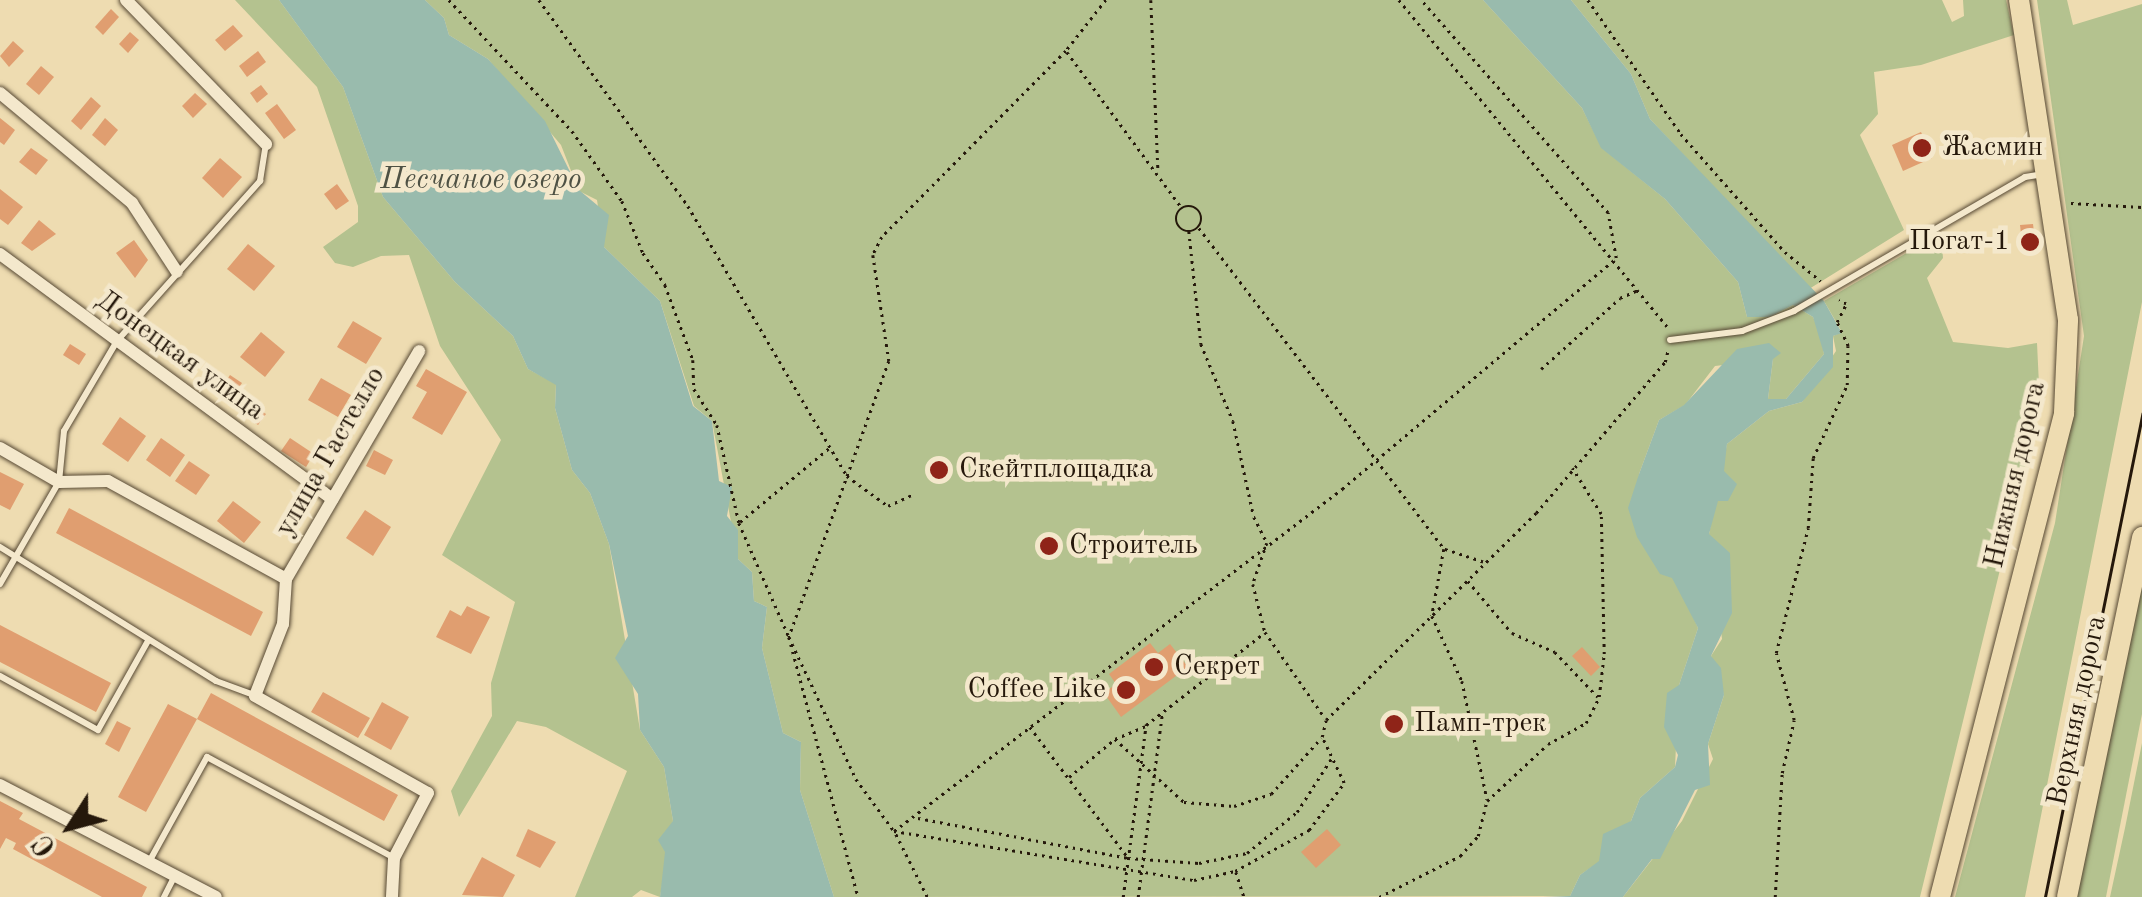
<!DOCTYPE html>
<html>
<head>
<meta charset="utf-8">
<style>
	body { margin:0 }
	#map { position:relative; width:2142px; height:897px; overflow:hidden; background:#eedcb1; font-family:"Old Standard TT",serif }
	div>[style] { position:absolute }
	[style*='--x'] { left:calc(var(--x)*1px); top:calc(var(--y)*1px); width:calc(var(--w)*1px); rotate:calc(var(--a)*1deg) }
	.green>* { inset:0; background:#b4c28f }
	.water>* { inset:0; background:#99bbad }
	.building>* { inset:0; background:#e09e70 }
	.path>* { height:2.5px; margin-top:-1.25px; transform-origin:0; background:repeating-linear-gradient(90deg,#25180b 0 2.5px,transparent 0 7.5px) }
	.path>.ring { margin:-1.25px; padding:0; box-sizing:content-box; background:none; border:2.5px solid #25180b; border-radius:50% }
	.roads { filter:drop-shadow(0 0 2px #574934) drop-shadow(0 0 2px #574934) }
	.lane>* { height:6px; margin:-3px; padding:0 3px; transform-origin:3px; border-radius:3px; background:#f4e8cc }
	.street>* { height:12px; margin:-6px; padding:0 6px; transform-origin:6px; border-radius:6px; background:#f4e8cc }
	.primary>* { height:20px; margin:-10px; padding:0 10px; transform-origin:10px; border-radius:10px; background:#eedcb1 }
	.tram>* { height:2.5px; margin:-1.25px; padding:0 1.25px; transform-origin:1.25px; border-radius:1.25px; background:#25180b }
	.dots>* { width:28px; height:28px; translate:-50% -50%; box-sizing:border-box; border:5px solid #f4e8cc; border-radius:50% }
	span { translate:-50% -50%; white-space:nowrap; text-align:center; line-height:1.15; -webkit-text-stroke:9px #f4e8cc; paint-order:stroke }
	.poi-label { font-size:28px; color:#25180b }
	.left { translate:0 -50%; text-align:left }
	.right { translate:-100% -50%; text-align:right }
	.street-label { font-size:28px; color:#25180b }
	.water-label { font-size:30px; color:#4e5144; font-style:italic }
	.north { position:absolute; left:20px; top:777px; width:100px; height:100px; -webkit-text-stroke:8px #f4e8cc; paint-order:stroke; rotate:234deg; font-size:28px; font-weight:700; line-height:40px; text-align:center; color:#25180b }
	.north::after { content:''; display:block; margin:auto; width:35px; height:45px; background:#25180b; clip-path:polygon(50% 0,100% 100%,50% 72%,0 100%) }
</style>
</head>
<body>
<div id="map">
	<div class="green">
		<i style="clip-path:polygon(235px 0,279px 0,343px 87px,383px 197px,455px 282px,513px 336px,528px 369px,556px 384px,555px 408px,572px 470px,590px 493px,609px 544px,640px 730px,664px 767px,673px 821px,660px 897px,641px 890px,632px 897px,575px 897px,627px 771px,546px 727px,517px 721px,459px 817px,451px 791px,492px 716px,491px 683px,515px 602px,442px 555px,501px 440px,440px 346px,409px 255px,381px 256px,353px 267px,335px 263px,323px 247px,358px 222px,358px 206px,317px 87px)"></i>
		<i style="clip-path:polygon(425px 0,1483px 0,1582px 108px,1602px 148px,1665px 199px,1738px 282px,1747px 317px,1770px 317px,1793px 305px,1813px 317px,1820px 333px,1824px 354px,1786px 399px,1768px 399px,1773px 359px,1715px 366px,1685px 405px,1659px 420px,1639px 474px,1638px 491px,1698px 628px,1679px 685px,1675px 767px,1640px 798px,1631px 821px,1599px 862px,1580px 875px,1570px 896px,834px 897px,800px 790px,801px 742px,783px 733px,762px 648px,767px 607px,754px 601px,752px 572px,738px 559px,712px 421px,694px 406px,660px 301px,604px 247px,597px 200px,579px 191px,561px 145px,488px 59px,449px 35px,444px 18px)"></i>
		<i style="clip-path:polygon(1571px 0,1942px 0,1952px 22px,1964px 16px,1963px 0,2006px 0,2014px 35px,1921px 65px,1874px 72px,1878px 114px,1860px 135px,1904px 230px,1809px 289px,1650px 119px,1631px 74px)"></i>
		<i style="clip-path:polygon(2037px 0,2067px 0,2073px 25px,2142px 4px,2142px 302px,2025px 897px,1955px 897px,2055px 523px,2084px 336px)"></i>
		<i style="clip-path:polygon(1941px 233px,1943px 258px,1927px 278px,1953px 342px,2008px 348px,2037px 343px,2040px 406px,1920px 897px,1623px 897px,1682px 821px,1713px 759px,1708px 744px,1724px 695px,1711px 656px,1722px 639px,1709px 534px,1727px 444px,1769px 411px,1802px 402px,1836px 351px,1833px 336px,1842px 332px,1824px 301px)"></i>
		<i style="clip-path:polygon(2142px 587px,2142px 714px,2106px 897px,2077px 897px)"></i>
		<i style="clip-path:polygon(2142px 743px,2142px 897px,2110px 897px,2125px 828px)"></i>
	</div>
	<div class="water">
		<i style="clip-path:polygon(279px 0,425px 0,444px 18px,449px 35px,488px 59px,545px 121px,579px 190px,609px 215px,604px 247px,660px 301px,693px 406px,712px 421px,719px 481px,732px 487px,727px 516px,738px 530px,738px 559px,752px 572px,754px 601px,767px 607px,762px 648px,783px 733px,801px 742px,800px 790px,834px 897px,660px 897px,665px 852px,658px 840px,673px 821px,664px 767px,640px 730px,638px 694px,615px 658px,628px 636px,609px 544px,590px 493px,572px 470px,555px 408px,556px 385px,528px 369px,513px 336px,455px 282px,383px 197px,343px 87px)"></i>
		<i style="clip-path:polygon(1483px 0,1571px 0,1631px 74px,1650px 119px,1824px 301px,1842px 333px,1833px 336px,1833px 367px,1802px 402px,1769px 411px,1727px 444px,1724px 471px,1737px 484px,1728px 501px,1718px 501px,1709px 534px,1730px 553px,1732px 613px,1711px 656px,1721px 668px,1724px 695px,1708px 744px,1710px 785px,1695px 790px,1660px 859px,1652px 859px,1623px 897px,1543px 897px,1570px 896px,1580px 875px,1599px 861px,1603px 834px,1631px 821px,1640px 798px,1675px 767px,1678px 755px,1664px 727px,1667px 693px,1679px 685px,1698px 628px,1672px 578px,1660px 574px,1637px 537px,1628px 508px,1639px 474px,1659px 420px,1684px 405px,1737px 349px,1769px 343px,1781px 353px,1773px 359px,1768px 399px,1786px 399px,1824px 354px,1813px 317px,1793px 305px,1770px 317px,1747px 317px,1738px 282px,1665px 199px,1601px 148px,1582px 108px)"></i>
	</div>
	<div class="building">
		<i style="clip-path:polygon(111px 9px,119px 17px,103px 35px,95px 27px)"></i>
		<i style="clip-path:polygon(233px 25px,243px 36px,225px 51px,215px 40px)"></i>
		<i style="clip-path:polygon(130px 32px,139px 40px,128px 53px,119px 44px)"></i>
		<i style="clip-path:polygon(13px 41px,24px 51px,9px 67px,0 56px)"></i>
		<i style="clip-path:polygon(258px 51px,266px 62px,247px 77px,239px 66px)"></i>
		<i style="clip-path:polygon(41px 66px,54px 77px,39px 95px,26px 84px)"></i>
		<i style="clip-path:polygon(261px 85px,268px 94px,257px 103px,250px 93px)"></i>
		<i style="clip-path:polygon(195px 93px,207px 104px,193px 118px,182px 106px)"></i>
		<i style="clip-path:polygon(91px 97px,101px 106px,81px 130px,71px 121px)"></i>
		<i style="clip-path:polygon(277px 104px,296px 130px,284px 139px,265px 113px)"></i>
		<i style="clip-path:polygon(0 118px,15px 130px,4px 145px,0 142px)"></i>
		<i style="clip-path:polygon(105px 118px,118px 130px,105px 146px,92px 135px)"></i>
		<i style="clip-path:polygon(1921px 132px,1932px 158px,1903px 171px,1892px 145px)"></i>
		<i style="clip-path:polygon(31px 148px,48px 160px,36px 175px,19px 162px)"></i>
		<i style="clip-path:polygon(220px 158px,242px 177px,223px 198px,202px 178px)"></i>
		<i style="clip-path:polygon(337px 184px,349px 201px,336px 210px,324px 194px)"></i>
		<i style="clip-path:polygon(0 189px,23px 207px,8px 225px,0 219px)"></i>
		<i style="clip-path:polygon(39px 220px,56px 234px,32px 251px,21px 243px)"></i>
		<i style="clip-path:polygon(2033px 224px,2036px 250px,2023px 251px,2020px 225px)"></i>
		<i style="clip-path:polygon(134px 240px,148px 260px,135px 278px,116px 253px)"></i>
		<i style="clip-path:polygon(248px 244px,275px 266px,254px 291px,227px 269px)"></i>
		<i style="clip-path:polygon(353px 321px,382px 338px,366px 364px,337px 347px)"></i>
		<i style="clip-path:polygon(261px 332px,285px 352px,265px 377px,240px 357px)"></i>
		<i style="clip-path:polygon(70px 344px,86px 354px,79px 365px,63px 355px)"></i>
		<i style="clip-path:polygon(426px 369px,467px 392px,442px 435px,412px 418px,427px 392px,416px 386px)"></i>
		<i style="clip-path:polygon(230px 375px,242px 383px,228px 403px,216px 395px)"></i>
		<i style="clip-path:polygon(321px 378px,351px 395px,338px 417px,308px 400px)"></i>
		<i style="clip-path:polygon(248px 402px,266px 414px,258px 425px,241px 413px)"></i>
		<i style="clip-path:polygon(120px 417px,146px 436px,128px 462px,102px 444px)"></i>
		<i style="clip-path:polygon(161px 438px,185px 455px,170px 477px,146px 460px)"></i>
		<i style="clip-path:polygon(290px 438px,314px 454px,306px 467px,281px 451px)"></i>
		<i style="clip-path:polygon(374px 450px,393px 460px,385px 475px,366px 466px)"></i>
		<i style="clip-path:polygon(189px 461px,210px 475px,196px 495px,175px 481px)"></i>
		<i style="clip-path:polygon(0 472px,24px 484px,10px 510px,0 505px)"></i>
		<i style="clip-path:polygon(233px 501px,261px 522px,244px 543px,217px 521px)"></i>
		<i style="clip-path:polygon(69px 508px,263px 612px,251px 636px,56px 533px)"></i>
		<i style="clip-path:polygon(365px 510px,391px 527px,373px 556px,346px 538px)"></i>
		<i style="clip-path:polygon(467px 606px,490px 617px,471px 654px,436px 637px,450px 610px,461px 616px)"></i>
		<i style="clip-path:polygon(0 625px,111px 683px,96px 712px,0 662px)"></i>
		<i style="clip-path:polygon(1150px 643px,1158px 653px,1170px 644px,1188px 667px,1121px 717px,1104px 693px,1116px 684px,1109px 674px)"></i>
		<i style="clip-path:polygon(1582px 647px,1600px 667px,1591px 676px,1572px 656px)"></i>
		<i style="clip-path:polygon(323px 692px,370px 718px,358px 738px,311px 712px)"></i>
		<i style="clip-path:polygon(211px 693px,398px 795px,384px 821px,197px 719px,146px 812px,118px 797px,168px 704px,197px 719px)"></i>
		<i style="clip-path:polygon(382px 702px,409px 717px,391px 750px,364px 735px)"></i>
		<i style="clip-path:polygon(117px 721px,131px 728px,119px 752px,105px 744px)"></i>
		<i style="clip-path:polygon(0 801px,23px 813px,19px 819px,147px 887px,142px 897px,102px 897px,13px 849px,16px 843px,6px 838px,0 849px)"></i>
		<i style="clip-path:polygon(528px 829px,556px 842px,540px 868px,516px 856px)"></i>
		<i style="clip-path:polygon(1327px 829px,1341px 845px,1316px 868px,1301px 852px)"></i>
		<i style="clip-path:polygon(482px 857px,515px 875px,503px 897px,462px 895px)"></i>
	</div>
	<div class="path">
		<i style="--x:449;--y:0;--w:180;--a:46.8"></i>
		<i style="--x:572;--y:131;--w:86;--a:54.5"></i>
		<i style="--x:622;--y:201;--w:56;--a:68"></i>
		<i style="--x:643;--y:253;--w:39;--a:55"></i>
		<i style="--x:665;--y:285;--w:80;--a:69.5"></i>
		<i style="--x:693;--y:360;--w:29;--a:88"></i>
		<i style="--x:694;--y:389;--w:43;--a:57.4"></i>
		<i style="--x:717;--y:425;--w:100;--a:77.3"></i>
		<i style="--x:739;--y:523;--w:124;--a:66.3"></i>
		<i style="--x:789;--y:637;--w:269;--a:75.1"></i>
		<i style="--x:539;--y:0;--w:254;--a:54.1"></i>
		<i style="--x:688;--y:206;--w:313;--a:59.5"></i>
		<i style="--x:847;--y:476;--w:51;--a:36.2"></i>
		<i style="--x:888;--y:506;--w:26;--a:-25"></i>
		<i style="--x:1106;--y:0;--w:65;--a:128.1"></i>
		<i style="--x:1066;--y:51;--w:262;--a:134.7"></i>
		<i style="--x:882;--y:237;--w:20;--a:117"></i>
		<i style="--x:873;--y:255;--w:107;--a:81.4"></i>
		<i style="--x:889;--y:361;--w:294;--a:109.9"></i>
		<i style="--x:789;--y:637;--w:157;--a:64.7"></i>
		<i style="--x:856;--y:779;--w:64;--a:53.8"></i>
		<i style="--x:894;--y:831;--w:564;--a:-37.36"></i>
		<i style="--x:1342;--y:489;--w:358;--a:-40.1"></i>
		<i style="--x:1616;--y:258;--w:46;--a:-100.1"></i>
		<i style="--x:1608;--y:213;--w:283;--a:-131.3"></i>
		<i style="--x:1151;--y:0;--w:168;--a:87.6"></i>
		<i style="--x:1399;--y:0;--w:423;--a:50.6"></i>
		<i style="--x:1588;--y:0;--w:163;--a:55.2"></i>
		<i style="--x:1681;--y:134;--w:157;--a:48.6"></i>
		<i style="--x:1785;--y:252;--w:46;--a:38.9"></i>
		<i style="--x:1067;--y:52;--w:194;--a:53.6"></i>
		<i style="--x:2071;--y:203;--w:71;--a:3.2"></i>
		<i class="ring" style="left:1176px;top:206px;width:23.5px;height:23.5px"></i>
		<i style="--x:1199;--y:228;--w:404;--a:52.6"></i>
		<i style="--x:1189;--y:231;--w:114;--a:83.9"></i>
		<i style="--x:1201;--y:344;--w:83;--a:67.4"></i>
		<i style="--x:1233;--y:421;--w:98;--a:77.7"></i>
		<i style="--x:1254;--y:517;--w:29;--a:63"></i>
		<i style="--x:1267;--y:543;--w:43;--a:108.9"></i>
		<i style="--x:1253;--y:584;--w:49;--a:76"></i>
		<i style="--x:1265;--y:632;--w:105;--a:55.1"></i>
		<i style="--x:1541;--y:369;--w:106;--a:-41.9"></i>
		<i style="--x:1620;--y:298;--w:20;--a:-24"></i>
		<i style="--x:740;--y:522;--w:116;--a:-39.7"></i>
		<i style="--x:1483;--y:562;--w:41;--a:-161.6"></i>
		<i style="--x:1444;--y:549;--w:68;--a:100.2"></i>
		<i style="--x:1432;--y:616;--w:72;--a:65.2"></i>
		<i style="--x:1462;--y:681;--w:121;--a:78"></i>
		<i style="--x:1468;--y:581;--w:68;--a:49.8"></i>
		<i style="--x:1512;--y:633;--w:47;--a:23.8"></i>
		<i style="--x:1555;--y:652;--w:62;--a:46.3"></i>
		<i style="--x:1030;--y:727;--w:161;--a:53.1"></i>
		<i style="--x:1115;--y:739;--w:93;--a:42.4"></i>
		<i style="--x:1184;--y:802;--w:50;--a:4.6"></i>
		<i style="--x:1234;--y:806;--w:39;--a:-18"></i>
		<i style="--x:1271;--y:794;--w:75;--a:-48.2"></i>
		<i style="--x:1069;--y:777;--w:60;--a:-39.6"></i>
		<i style="--x:1115;--y:739;--w:33;--a:-23"></i>
		<i style="--x:918;--y:818;--w:214;--a:10.8"></i>
		<i style="--x:1128;--y:858;--w:71;--a:4"></i>
		<i style="--x:1199;--y:863;--w:49;--a:-11.8"></i>
		<i style="--x:1247;--y:853;--w:65;--a:-39.4"></i>
		<i style="--x:1297;--y:812;--w:63;--a:-57.3"></i>
		<i style="--x:1236;--y:872;--w:26;--a:72"></i>
		<i style="--x:927;--y:897;--w:74;--a:-116.6"></i>
		<i style="--x:894;--y:831;--w:304;--a:9.3"></i>
		<i style="--x:1194;--y:880;--w:42;--a:-12.4"></i>
		<i style="--x:1235;--y:871;--w:85;--a:-29"></i>
		<i style="--x:1309;--y:830;--w:59;--a:-53.3"></i>
		<i style="--x:1344;--y:783;--w:51;--a:-115.6"></i>
		<i style="--x:1322;--y:737;--w:17;--a:-77"></i>
		<i style="--x:1326;--y:720;--w:295;--a:-44.6"></i>
		<i style="--x:1536;--y:513;--w:199;--a:-49.5"></i>
		<i style="--x:1665;--y:362;--w:12;--a:-76"></i>
		<i style="--x:1123;--y:897;--w:174;--a:-82.4"></i>
		<i style="--x:1146;--y:725;--w:150;--a:-37.9"></i>
		<i style="--x:1138;--y:897;--w:184;--a:-82.5"></i>
		<i style="--x:1379;--y:897;--w:91;--a:-26.8"></i>
		<i style="--x:1460;--y:856;--w:27;--a:-48"></i>
		<i style="--x:1478;--y:836;--w:36;--a:-76"></i>
		<i style="--x:1487;--y:801;--w:83;--a:-43.1"></i>
		<i style="--x:1548;--y:744;--w:43;--a:-28.9"></i>
		<i style="--x:1586;--y:723;--w:29;--a:-63"></i>
		<i style="--x:1599;--y:697;--w:43;--a:-83.4"></i>
		<i style="--x:1604;--y:654;--w:140;--a:-91.2"></i>
		<i style="--x:1601;--y:514;--w:54;--a:-122.2"></i>
		<i style="--x:1775;--y:897;--w:124;--a:-86.8"></i>
		<i style="--x:1782;--y:773;--w:54;--a:-77.2"></i>
		<i style="--x:1794;--y:720;--w:69;--a:-105"></i>
		<i style="--x:1776;--y:653;--w:129;--a:-75.6"></i>
		<i style="--x:1808;--y:528;--w:70;--a:-85.9"></i>
		<i style="--x:1813;--y:458;--w:81;--a:-65"></i>
		<i style="--x:1847;--y:385;--w:39;--a:-89"></i>
		<i style="--x:1848;--y:346;--w:26;--a:-115"></i>
		<i style="--x:1837;--y:322;--w:20;--a:-63"></i>
		<i style="--x:1846;--y:304;--w:8;--a:-150"></i>
	</div>
	<div class="roads">
		<div class="lane">
			<i style="--x:1670;--y:340;--w:73;--a:-7.1"></i>
			<i style="--x:1742;--y:331;--w:56;--a:-21"></i>
			<i style="--x:1794;--y:311;--w:267;--a:-30.1"></i>
			<i style="--x:2025;--y:177;--w:19;--a:-9"></i>
			<i style="--x:0;--y:547;--w:254;--a:31.8"></i>
			<i style="--x:216;--y:681;--w:40;--a:20.2"></i>
			<i style="--x:0;--y:584;--w:118;--a:-60"></i>
			<i style="--x:59;--y:482;--w:51;--a:-84.4"></i>
			<i style="--x:64;--y:431;--w:104;--a:-59.5"></i>
			<i style="--x:117;--y:341;--w:215;--a:-48.2"></i>
			<i style="--x:260;--y:181;--w:37;--a:-81"></i>
			<i style="--x:0;--y:676;--w:112;--a:28.9"></i>
			<i style="--x:98;--y:730;--w:102;--a:-60.7"></i>
			<i style="--x:149;--y:862;--w:120;--a:-61.1"></i>
			<i style="--x:207;--y:757;--w:211;--a:28.3"></i>
			<i style="--x:164;--y:897;--w:22;--a:-63"></i>
		</div>
		<div class="street">
			<i style="--x:126;--y:0;--w:201;--a:45.8"></i>
			<i style="--x:0;--y:93;--w:172;--a:39.8"></i>
			<i style="--x:132;--y:203;--w:82;--a:56.9"></i>
			<i style="--x:0;--y:254;--w:413;--a:36.4"></i>
			<i style="--x:0;--y:448;--w:68;--a:30"></i>
			<i style="--x:59;--y:482;--w:49;--a:-1.2"></i>
			<i style="--x:108;--y:481;--w:203;--a:28.8"></i>
			<i style="--x:286;--y:579;--w:45;--a:93.8"></i>
			<i style="--x:283;--y:624;--w:77;--a:111.3"></i>
			<i style="--x:255;--y:696;--w:198;--a:29.3"></i>
			<i style="--x:428;--y:793;--w:73;--a:117.6"></i>
			<i style="--x:394;--y:858;--w:39;--a:93"></i>
			<i style="--x:286;--y:579;--w:264;--a:-59.7"></i>
			<i style="--x:0;--y:785;--w:243;--a:27.4"></i>
		</div>
		<div class="primary">
			<i style="--x:1940;--y:897;--w:500;--a:-75.6"></i>
			<i style="--x:2064;--y:413;--w:93;--a:-87.5"></i>
			<i style="--x:2068;--y:320;--w:324;--a:-98.7"></i>
			<i style="--x:2067;--y:897;--w:368;--a:-78.2"></i>
		</div>
	</div>
	<div class="tram">
		<i style="--x:2045;--y:897;--w:493;--a:-78.6"></i>
	</div>
	<div class="dots">
		<i style="left:1922px;top:148px;background:#8f2418"></i>
		<i style="left:2030px;top:242px;background:#8f2418"></i>
		<i style="left:939px;top:470px;background:#8f2418"></i>
		<i style="left:1049px;top:546px;background:#8f2418"></i>
		<i style="left:1154px;top:667px;background:#8f2418"></i>
		<i style="left:1126px;top:690px;background:#8f2418"></i>
		<i style="left:1394px;top:724px;background:#8f2418"></i>
	</div>
	<div class="poi-label">
		<span class="left" style="left:1942px;top:148px">Жасмин</span>
		<span class="right" style="left:2010px;top:242px">Погат-1</span>
		<span class="left" style="left:959px;top:470px">Скейтплощадка</span>
		<span class="left" style="left:1069px;top:546px">Строитель</span>
		<span class="left" style="left:1174px;top:667px">Секрет</span>
		<span class="right" style="left:1106px;top:690px">Coffee Like</span>
		<span class="left" style="left:1414px;top:724px">Памп-трек</span>
	</div>
	<div class="street-label">
		<span style="left:180px;top:356px;rotate:36deg">Донецкая улица</span>
		<span style="left:331px;top:452px;rotate:-60deg">улица Гастелло</span>
		<span style="left:2016px;top:475px;rotate:-77deg">Нижняя дорога</span>
		<span style="left:2078px;top:711px;rotate:-78deg">Верхняя дорога</span>
	</div>
	<div class="water-label">
		<span style="left:481px;top:180px">Песчаное озеро</span>
	</div>
	<div class="north">С</div>
</div>
</body>
</html>
